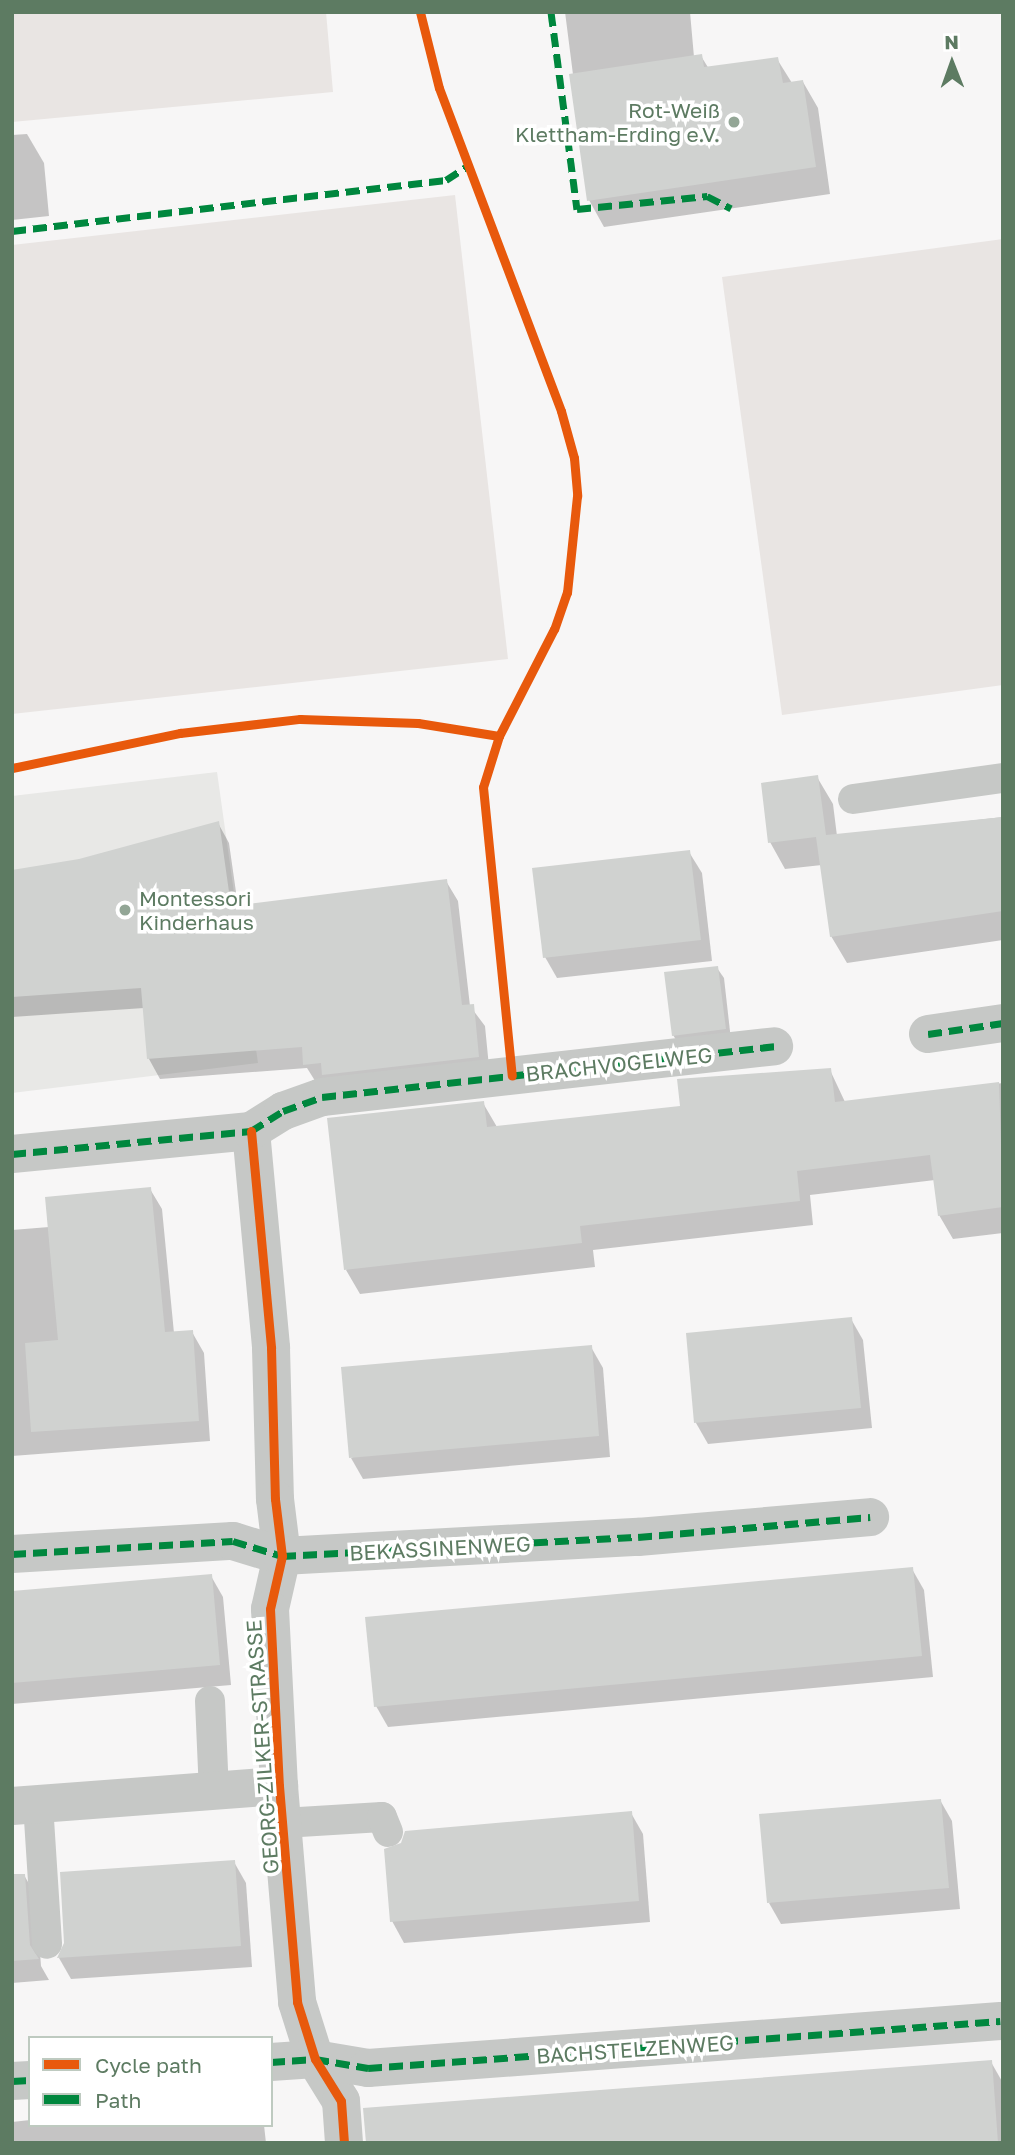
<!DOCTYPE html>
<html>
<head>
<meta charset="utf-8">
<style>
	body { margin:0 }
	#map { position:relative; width:1015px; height:2155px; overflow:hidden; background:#f7f6f6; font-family:"Golos Text",sans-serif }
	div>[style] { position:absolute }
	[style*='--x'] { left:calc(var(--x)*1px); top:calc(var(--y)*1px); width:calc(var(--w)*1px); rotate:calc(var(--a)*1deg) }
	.built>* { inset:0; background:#e8e8e6 }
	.green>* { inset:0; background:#e9e5e3 }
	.shadow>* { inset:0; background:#0003 }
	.building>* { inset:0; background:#d0d2d0 }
	.service>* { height:30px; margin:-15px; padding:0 15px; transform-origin:15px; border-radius:15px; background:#c6c8c6 }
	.minor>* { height:38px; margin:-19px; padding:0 19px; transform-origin:19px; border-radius:19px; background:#c6c8c6 }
	.quiet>* { height:7px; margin-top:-3.5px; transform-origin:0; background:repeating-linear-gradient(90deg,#00873e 0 14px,transparent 0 21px) }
	.cycleway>* { height:9px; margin:-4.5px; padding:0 4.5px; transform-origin:4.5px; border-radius:4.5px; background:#e8590c }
	.dots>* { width:19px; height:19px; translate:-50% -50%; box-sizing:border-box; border:4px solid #fff; border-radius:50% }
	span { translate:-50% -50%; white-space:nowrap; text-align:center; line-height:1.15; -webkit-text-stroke:7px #fff; paint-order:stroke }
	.poi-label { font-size:21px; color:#5d7b62 }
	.right { translate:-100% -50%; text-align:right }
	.left { translate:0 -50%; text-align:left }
	.street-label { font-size:21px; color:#5d7b62 }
	.frame { position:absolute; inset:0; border:14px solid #5d7b62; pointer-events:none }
	.legend { position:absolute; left:28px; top:2036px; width:245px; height:91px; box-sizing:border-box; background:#fff; border:2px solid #becac0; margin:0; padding:9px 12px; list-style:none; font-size:21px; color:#5d7b62 }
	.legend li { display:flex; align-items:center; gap:14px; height:35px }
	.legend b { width:35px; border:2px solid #becac0 }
	.north { position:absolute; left:917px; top:28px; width:70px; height:70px; -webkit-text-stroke:5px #fff; paint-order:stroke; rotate:359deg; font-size:19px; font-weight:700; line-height:28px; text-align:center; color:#5d7b62 }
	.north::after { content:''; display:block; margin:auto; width:24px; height:32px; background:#5d7b62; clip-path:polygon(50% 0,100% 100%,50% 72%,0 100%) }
</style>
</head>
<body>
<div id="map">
	<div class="built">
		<i style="clip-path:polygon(217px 772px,258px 1063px,12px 1093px,12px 796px)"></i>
	</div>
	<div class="green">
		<i style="clip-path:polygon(12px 12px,326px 12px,333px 92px,12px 122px)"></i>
		<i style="clip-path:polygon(455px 195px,508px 659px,12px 714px,12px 245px)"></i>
		<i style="clip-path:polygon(1003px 239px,1003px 685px,782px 715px,722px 277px)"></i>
	</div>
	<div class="shadow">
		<i style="clip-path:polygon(565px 12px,690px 12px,694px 57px,701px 56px,709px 69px,777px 59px,792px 83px,803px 82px,818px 108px,830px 194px,604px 227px,589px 200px)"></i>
		<i style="clip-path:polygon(27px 134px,44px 163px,49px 216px,12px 220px,12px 135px)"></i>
		<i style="clip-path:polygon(817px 777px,833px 804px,837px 836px,1003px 817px,1003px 940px,847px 963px,831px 936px,822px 865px,785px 869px,770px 842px)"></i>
		<i style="clip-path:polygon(218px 823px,229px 843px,238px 906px,446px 881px,458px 901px,470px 1006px,485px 1026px,490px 1077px,317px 1084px,307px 1068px,160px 1079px,149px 1059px,144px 1008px,12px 1017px,12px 871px,80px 861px)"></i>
		<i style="clip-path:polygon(689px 852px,702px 873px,712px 961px,557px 978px,545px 957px)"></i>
		<i style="clip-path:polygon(717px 968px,724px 978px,731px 1040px,680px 1046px,673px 1035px)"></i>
		<i style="clip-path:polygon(830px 1070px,845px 1102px,1003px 1083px,1003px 1233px,953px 1239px,939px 1215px,935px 1180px,810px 1195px,813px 1225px,593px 1250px,595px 1267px,360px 1294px,346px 1270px,483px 1103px,497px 1127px,682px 1107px)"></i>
		<i style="clip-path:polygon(150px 1189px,162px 1209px,174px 1333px,192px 1332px,204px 1353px,210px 1441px,12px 1456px,12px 1230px,49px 1227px)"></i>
		<i style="clip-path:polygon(851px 1319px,863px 1340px,872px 1428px,708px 1444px,696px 1423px,688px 1334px)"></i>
		<i style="clip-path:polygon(591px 1347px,603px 1368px,610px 1457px,363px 1479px,351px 1458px)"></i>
		<i style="clip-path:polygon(912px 1569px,924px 1590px,933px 1677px,388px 1727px,376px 1706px)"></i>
		<i style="clip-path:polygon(211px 1576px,223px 1597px,231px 1685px,12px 1704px,12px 1593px)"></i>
		<i style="clip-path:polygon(940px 1800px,952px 1821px,960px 1909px,781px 1924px,769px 1903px)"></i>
		<i style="clip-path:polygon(631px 1813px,643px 1834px,650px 1922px,404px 1943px,392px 1921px,403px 1845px)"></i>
		<i style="clip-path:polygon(234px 1862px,246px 1883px,252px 1967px,71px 1979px,59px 1958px,66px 1943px)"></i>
		<i style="clip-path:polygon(24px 1875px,36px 1896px,41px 1966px,49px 1980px,12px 1983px,12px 1876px)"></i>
		<i style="clip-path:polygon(991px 2062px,1003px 2083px,1003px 2143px,407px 2143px)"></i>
		<i style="clip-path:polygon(30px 2120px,30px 2125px,264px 2125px,266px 2143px,12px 2143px,12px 2122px)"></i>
	</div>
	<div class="building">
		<i style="clip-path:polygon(702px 54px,704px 67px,778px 57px,783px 83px,803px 80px,816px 167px,587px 201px,569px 74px)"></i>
		<i style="clip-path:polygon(818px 775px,826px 835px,1003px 817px,1003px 911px,830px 937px,816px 837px,768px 843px,761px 783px)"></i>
		<i style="clip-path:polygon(219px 821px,231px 906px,447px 879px,462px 1005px,474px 1004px,479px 1057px,322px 1075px,321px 1063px,303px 1065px,302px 1047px,147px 1059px,141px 988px,12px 997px,12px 870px,79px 859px)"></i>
		<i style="clip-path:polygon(690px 850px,701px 940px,543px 958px,532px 868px)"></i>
		<i style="clip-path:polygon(718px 966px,726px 1029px,672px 1036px,664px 972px)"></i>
		<i style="clip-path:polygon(831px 1068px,835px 1102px,999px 1082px,1003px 1207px,938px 1216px,930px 1155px,797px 1171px,800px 1201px,580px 1226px,582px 1243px,344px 1270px,327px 1118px,484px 1101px,487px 1127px,680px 1106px,677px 1079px)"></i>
		<i style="clip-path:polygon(151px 1187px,165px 1332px,193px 1330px,199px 1421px,31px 1432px,25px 1343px,58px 1340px,45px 1197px)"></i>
		<i style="clip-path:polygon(852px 1317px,861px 1408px,694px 1423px,686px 1333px)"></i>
		<i style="clip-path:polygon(592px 1345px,599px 1436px,349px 1458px,341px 1367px)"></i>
		<i style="clip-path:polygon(913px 1567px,922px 1656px,374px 1707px,365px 1617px)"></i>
		<i style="clip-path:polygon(212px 1574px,220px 1665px,12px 1683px,12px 1591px)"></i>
		<i style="clip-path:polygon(941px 1799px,949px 1888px,767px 1903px,759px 1814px)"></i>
		<i style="clip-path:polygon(632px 1811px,639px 1901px,390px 1922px,384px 1849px,401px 1843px,405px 1831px)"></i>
		<i style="clip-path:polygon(235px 1860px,241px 1946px,57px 1958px,64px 1943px,60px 1872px)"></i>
		<i style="clip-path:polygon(12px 1874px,25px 1874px,30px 1945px,39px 1959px,12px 1961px)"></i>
		<i style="clip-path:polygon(992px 2060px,998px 2143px,366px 2143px,363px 2108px)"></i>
	</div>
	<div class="service">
		<i style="--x:853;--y:799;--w:151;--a:-8"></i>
		<i style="--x:210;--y:1701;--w:90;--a:87.5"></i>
		<i style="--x:38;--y:1804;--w:140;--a:86.3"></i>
		<i style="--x:283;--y:1823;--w:99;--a:-3.5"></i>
		<i style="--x:382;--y:1817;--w:16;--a:68"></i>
	</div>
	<div class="minor">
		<i style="--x:928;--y:1034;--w:76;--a:-8.3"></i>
		<i style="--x:251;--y:1131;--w:218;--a:84.7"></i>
		<i style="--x:271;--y:1348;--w:151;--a:88.5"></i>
		<i style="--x:275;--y:1499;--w:57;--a:83"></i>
		<i style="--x:282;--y:1556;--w:54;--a:102.8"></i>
		<i style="--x:270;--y:1609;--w:177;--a:87.1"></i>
		<i style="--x:279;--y:1786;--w:217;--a:85.2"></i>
		<i style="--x:297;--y:2002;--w:60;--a:72.5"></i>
		<i style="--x:315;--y:2059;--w:49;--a:58.2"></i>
		<i style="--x:341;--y:2101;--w:42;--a:85.9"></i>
		<i style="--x:12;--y:1154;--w:240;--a:-5.5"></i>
		<i style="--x:251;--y:1131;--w:38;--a:-32"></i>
		<i style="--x:283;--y:1111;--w:41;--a:-19.7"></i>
		<i style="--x:322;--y:1097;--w:455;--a:-6.4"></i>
		<i style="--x:12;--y:1554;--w:221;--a:-3.4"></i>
		<i style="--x:233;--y:1541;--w:51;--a:17"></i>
		<i style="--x:282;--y:1556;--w:357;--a:-3.1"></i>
		<i style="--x:638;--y:1537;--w:233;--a:-4.9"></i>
		<i style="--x:12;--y:1806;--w:268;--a:-4.3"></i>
		<i style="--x:271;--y:2062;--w:44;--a:-3.9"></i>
		<i style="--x:315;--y:2059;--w:54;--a:9.6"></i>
		<i style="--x:368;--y:2068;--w:634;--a:-4.25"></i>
		<i style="--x:12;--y:2081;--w:18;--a:-3"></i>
	</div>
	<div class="quiet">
		<i style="--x:551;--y:12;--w:199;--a:82.5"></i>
		<i style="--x:577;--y:209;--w:131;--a:-5.7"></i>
		<i style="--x:707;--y:196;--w:27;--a:27"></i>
		<i style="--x:12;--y:231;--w:437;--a:-6.7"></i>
		<i style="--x:446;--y:180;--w:27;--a:-33"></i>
		<i style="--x:928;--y:1034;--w:76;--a:-8.3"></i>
		<i style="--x:12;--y:1154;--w:240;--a:-5.5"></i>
		<i style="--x:251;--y:1131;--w:38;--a:-32"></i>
		<i style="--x:283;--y:1111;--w:41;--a:-19.7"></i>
		<i style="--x:322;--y:1097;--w:455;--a:-6.4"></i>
		<i style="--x:12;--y:1554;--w:221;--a:-3.4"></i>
		<i style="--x:233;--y:1541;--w:51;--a:17"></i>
		<i style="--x:282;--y:1556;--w:357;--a:-3.1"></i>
		<i style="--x:638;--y:1537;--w:233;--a:-4.9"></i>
		<i style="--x:271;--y:2062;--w:44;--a:-3.9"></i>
		<i style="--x:315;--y:2059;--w:54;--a:9.6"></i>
		<i style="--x:368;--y:2068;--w:634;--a:-4.25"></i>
		<i style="--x:12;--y:2081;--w:18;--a:-3"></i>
	</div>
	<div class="cycleway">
		<i style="--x:420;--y:12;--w:78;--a:76"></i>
		<i style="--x:439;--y:88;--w:345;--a:69.3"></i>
		<i style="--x:561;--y:411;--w:49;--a:74.5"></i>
		<i style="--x:574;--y:458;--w:38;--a:85"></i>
		<i style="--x:577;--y:496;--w:97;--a:95.9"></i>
		<i style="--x:567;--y:592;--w:39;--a:109"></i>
		<i style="--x:554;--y:629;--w:120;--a:117.2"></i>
		<i style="--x:499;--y:736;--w:53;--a:107.4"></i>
		<i style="--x:483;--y:787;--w:290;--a:84.3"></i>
		<i style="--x:12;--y:768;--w:172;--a:-11.8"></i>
		<i style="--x:180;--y:733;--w:121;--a:-6.7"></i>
		<i style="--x:300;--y:719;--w:118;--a:1.9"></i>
		<i style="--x:418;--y:723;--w:82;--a:9.1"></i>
		<i style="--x:251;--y:1131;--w:218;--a:84.7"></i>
		<i style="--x:271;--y:1348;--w:151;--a:88.5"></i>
		<i style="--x:275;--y:1499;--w:57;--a:83"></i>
		<i style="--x:282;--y:1556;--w:54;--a:102.8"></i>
		<i style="--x:270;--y:1609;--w:177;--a:87.1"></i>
		<i style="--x:279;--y:1786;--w:217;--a:85.2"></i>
		<i style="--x:297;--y:2002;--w:60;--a:72.5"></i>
		<i style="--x:315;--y:2059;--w:49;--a:58.2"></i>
		<i style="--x:341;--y:2101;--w:42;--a:85.9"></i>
	</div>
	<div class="dots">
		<i style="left:734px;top:122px;background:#93a696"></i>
		<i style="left:125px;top:910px;background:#93a696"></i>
	</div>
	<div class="poi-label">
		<span class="right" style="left:720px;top:122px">Rot-Weiß<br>Klettham-Erding e.V.</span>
		<span class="left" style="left:139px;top:910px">Montessori<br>Kinderhaus</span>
	</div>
	<div class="street-label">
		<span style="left:619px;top:1064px;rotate:-6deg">BRACHVOGELWEG</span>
		<span style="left:440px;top:1548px;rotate:-3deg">BEKASSINENWEG</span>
		<span style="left:262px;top:1747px;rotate:-94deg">GEORG-ZILKER-STRASSE</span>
		<span style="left:635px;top:2049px;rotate:-4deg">BACHSTELZENWEG</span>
	</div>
	<div class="frame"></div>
	<ul class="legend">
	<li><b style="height:9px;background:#e8590c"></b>Cycle path</li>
	<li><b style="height:9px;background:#00873e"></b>Path</li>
	</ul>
	<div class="north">N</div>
</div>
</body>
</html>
